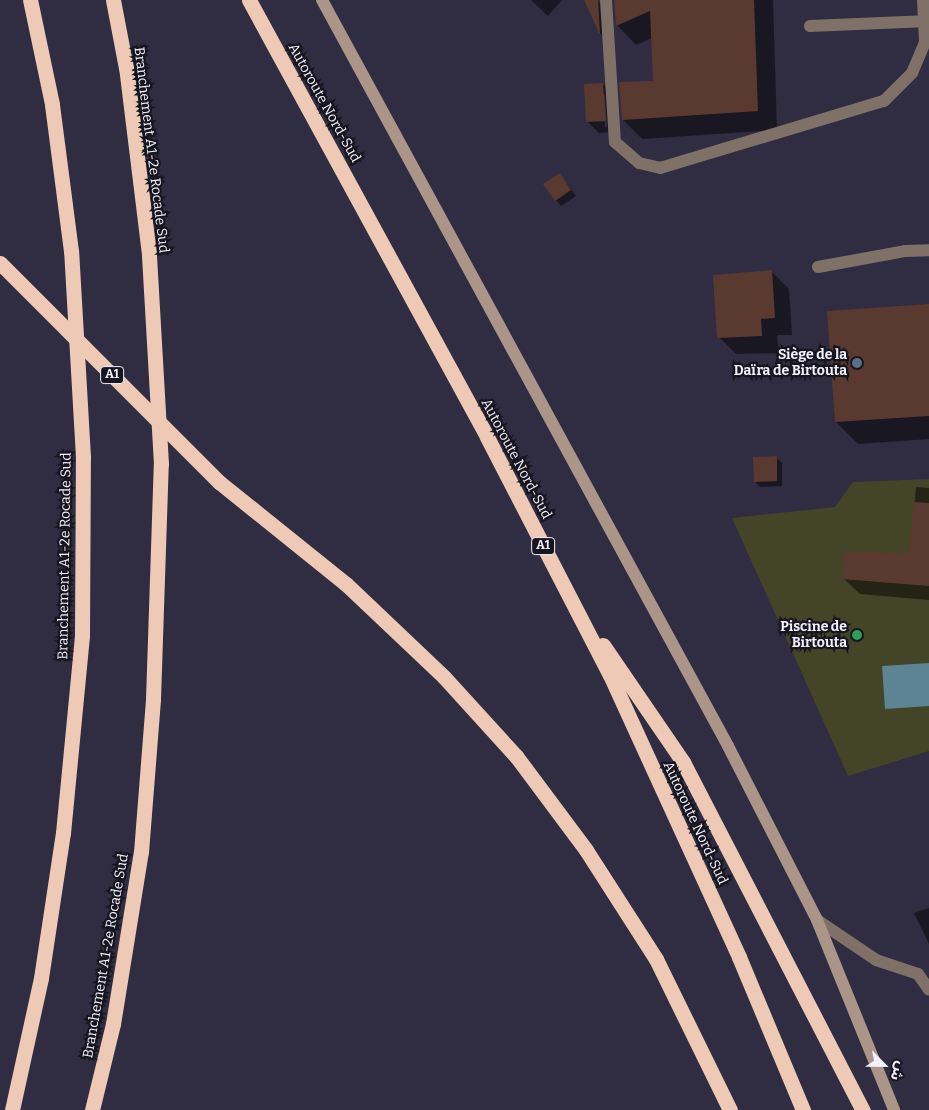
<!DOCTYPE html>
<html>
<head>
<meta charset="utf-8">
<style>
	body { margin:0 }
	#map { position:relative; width:929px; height:1110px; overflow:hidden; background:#302c41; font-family:Bitter,"Noto Sans Arabic",serif }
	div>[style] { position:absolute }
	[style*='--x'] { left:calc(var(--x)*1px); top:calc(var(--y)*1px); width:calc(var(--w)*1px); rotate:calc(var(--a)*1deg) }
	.green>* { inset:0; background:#434428 }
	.water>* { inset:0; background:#5d8493 }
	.shadow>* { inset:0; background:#0007 }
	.building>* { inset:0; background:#5a3a30 }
	.lane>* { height:12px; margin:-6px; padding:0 6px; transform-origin:6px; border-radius:6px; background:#7f7068 }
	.street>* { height:12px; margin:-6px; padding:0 6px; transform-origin:6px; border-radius:6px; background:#7f7068 }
	.secondary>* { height:12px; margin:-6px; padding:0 6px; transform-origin:6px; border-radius:6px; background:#ab9488 }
	.highway>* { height:15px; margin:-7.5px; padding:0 7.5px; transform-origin:7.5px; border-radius:7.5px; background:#edc9b6 }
	.dots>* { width:14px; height:14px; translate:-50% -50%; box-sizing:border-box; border:2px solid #17161f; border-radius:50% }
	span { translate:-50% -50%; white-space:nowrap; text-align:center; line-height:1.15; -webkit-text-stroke:4.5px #17161f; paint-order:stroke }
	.shield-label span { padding:1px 4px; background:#17161f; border:1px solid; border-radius:4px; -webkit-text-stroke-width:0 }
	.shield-label { font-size:12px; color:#f3f0ff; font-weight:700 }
	.street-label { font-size:14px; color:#f3f0ff }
	.poi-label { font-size:14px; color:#f3f0ff; font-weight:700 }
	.right { translate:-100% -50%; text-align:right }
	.north { position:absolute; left:859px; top:1040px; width:50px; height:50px; -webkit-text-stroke:4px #17161f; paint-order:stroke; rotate:113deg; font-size:14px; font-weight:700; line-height:20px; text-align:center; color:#f3f0ff }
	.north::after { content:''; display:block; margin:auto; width:18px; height:22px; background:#f3f0ff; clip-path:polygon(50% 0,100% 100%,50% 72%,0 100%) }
</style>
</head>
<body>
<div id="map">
	<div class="green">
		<i style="clip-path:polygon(929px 479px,929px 751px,848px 776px,732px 518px,835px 507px,853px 482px)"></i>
	</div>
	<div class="water">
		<i style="clip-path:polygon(929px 663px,929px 706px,885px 709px,882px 666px)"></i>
	</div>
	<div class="shadow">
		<i style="clip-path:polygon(531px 0,562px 0,548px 16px)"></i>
		<i style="clip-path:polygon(596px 0,609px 10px,611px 44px,600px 33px)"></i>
		<i style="clip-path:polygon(615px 0,773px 0,777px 130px,642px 139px,623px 120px,654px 82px,652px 38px,636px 45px,617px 25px)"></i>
		<i style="clip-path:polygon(evenodd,603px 84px,614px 96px,616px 132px,599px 133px,587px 121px,603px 84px,603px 95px,605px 95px,607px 127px,605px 127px,603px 95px)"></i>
		<i style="clip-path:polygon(560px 174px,576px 196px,561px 206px,556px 200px)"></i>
		<i style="clip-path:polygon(772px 272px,789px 289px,792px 335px,777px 335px,779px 353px,736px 354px,719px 337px)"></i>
		<i style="clip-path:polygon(929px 305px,929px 439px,858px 444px,836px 422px)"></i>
		<i style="clip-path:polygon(776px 457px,782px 463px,782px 486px,760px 487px,755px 482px)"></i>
		<i style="clip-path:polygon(916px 487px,929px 488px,929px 600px,860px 594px,844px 579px,910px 555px)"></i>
		<i style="clip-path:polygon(929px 908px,929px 944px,914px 913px)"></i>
	</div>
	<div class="building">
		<i style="clip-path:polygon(584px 0,598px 0,600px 33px,599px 33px)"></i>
		<i style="clip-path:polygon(614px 0,754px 0,758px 111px,622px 120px,619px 82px,653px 81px,650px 11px,616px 26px)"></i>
		<i style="clip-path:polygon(603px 83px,606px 121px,586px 122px,584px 84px)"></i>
		<i style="clip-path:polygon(560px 173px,571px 190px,555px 201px,543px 184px)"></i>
		<i style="clip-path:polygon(772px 270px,775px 318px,761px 319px,762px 336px,717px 338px,713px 275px)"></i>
		<i style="clip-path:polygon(929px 304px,929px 416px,835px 422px,827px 311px)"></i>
		<i style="clip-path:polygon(777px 456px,777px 481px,754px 482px,753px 457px)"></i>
		<i style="clip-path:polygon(914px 502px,929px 503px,929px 586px,842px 579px,845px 551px,909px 554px)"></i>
	</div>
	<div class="lane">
		<i style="--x:818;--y:267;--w:88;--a:-10.4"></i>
		<i style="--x:905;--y:251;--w:24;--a:-2"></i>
		<i style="--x:817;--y:920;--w:71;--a:34.1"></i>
		<i style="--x:876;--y:960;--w:44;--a:18.4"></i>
		<i style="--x:918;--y:974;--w:19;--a:55"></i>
	</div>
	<div class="street">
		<i style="--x:606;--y:0;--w:142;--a:86.4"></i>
		<i style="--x:615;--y:142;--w:32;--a:41"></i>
		<i style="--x:639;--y:163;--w:22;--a:13"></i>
		<i style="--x:660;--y:168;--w:234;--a:-16.7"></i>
		<i style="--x:884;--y:101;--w:40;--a:-45"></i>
		<i style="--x:912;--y:73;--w:34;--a:-67"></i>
		<i style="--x:925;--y:42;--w:42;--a:-92.7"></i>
		<i style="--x:810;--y:26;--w:119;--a:-2.4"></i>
	</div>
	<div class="secondary">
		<i style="--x:322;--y:0;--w:849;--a:61.44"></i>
		<i style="--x:728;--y:746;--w:195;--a:62.9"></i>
		<i style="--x:817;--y:920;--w:205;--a:67.9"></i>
	</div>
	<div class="highway">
		<i style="--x:249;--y:0;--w:498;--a:61.4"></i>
		<i style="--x:487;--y:437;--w:268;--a:62.7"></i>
		<i style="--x:610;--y:675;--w:310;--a:65.4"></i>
		<i style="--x:739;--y:957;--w:166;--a:67.3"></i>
		<i style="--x:0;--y:263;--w:310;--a:45"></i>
		<i style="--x:219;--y:482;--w:163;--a:38.8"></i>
		<i style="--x:346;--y:584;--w:135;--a:43.5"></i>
		<i style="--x:444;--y:677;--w:107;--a:47.7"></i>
		<i style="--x:516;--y:756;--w:117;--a:53.3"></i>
		<i style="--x:586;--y:850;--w:130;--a:57.3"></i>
		<i style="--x:656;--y:959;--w:168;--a:63.9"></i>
		<i style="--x:603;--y:645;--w:142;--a:55.6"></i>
		<i style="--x:683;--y:762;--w:392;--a:62.7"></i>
		<i style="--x:12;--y:1110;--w:135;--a:-77.6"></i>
		<i style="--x:41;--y:978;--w:147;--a:-81.4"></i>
		<i style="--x:63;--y:833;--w:198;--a:-84.5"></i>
		<i style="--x:82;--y:636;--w:179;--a:-89.7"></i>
		<i style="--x:83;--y:457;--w:206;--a:-93.3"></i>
		<i style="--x:71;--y:251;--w:148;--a:-97.4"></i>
		<i style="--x:52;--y:104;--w:106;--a:-101.9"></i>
		<i style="--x:92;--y:1110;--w:89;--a:-76.3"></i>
		<i style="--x:113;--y:1024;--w:174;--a:-80.8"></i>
		<i style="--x:141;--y:852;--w:153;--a:-85.5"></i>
		<i style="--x:153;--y:699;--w:235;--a:-88.1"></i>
		<i style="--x:161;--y:464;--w:210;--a:-93.3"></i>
		<i style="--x:149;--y:254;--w:187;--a:-97"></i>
		<i style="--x:126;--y:68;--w:69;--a:-100.8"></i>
	</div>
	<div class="dots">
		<i style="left:857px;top:363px;background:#5c6f8a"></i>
		<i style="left:857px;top:635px;background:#2e9e5b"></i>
	</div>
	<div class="shield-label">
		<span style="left:112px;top:375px">A1</span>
		<span style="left:543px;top:546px">A1</span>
	</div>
	<div class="street-label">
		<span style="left:324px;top:103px;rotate:61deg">Autoroute Nord-Sud</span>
		<span style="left:151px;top:150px;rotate:83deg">Branchement A1-2e Rocade Sud</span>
		<span style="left:516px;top:459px;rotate:62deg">Autoroute Nord-Sud</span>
		<span style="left:65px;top:556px;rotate:-89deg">Branchement A1-2e Rocade Sud</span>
		<span style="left:695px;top:823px;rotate:65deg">Autoroute Nord-Sud</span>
		<span style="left:106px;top:956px;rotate:-80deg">Branchement A1-2e Rocade Sud</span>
	</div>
	<div class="poi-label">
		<span class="right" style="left:847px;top:363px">Siège de la<br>Daïra de Birtouta</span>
		<span class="right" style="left:847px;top:635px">Piscine de<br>Birtouta</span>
	</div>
	<div class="north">ش</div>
</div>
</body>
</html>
